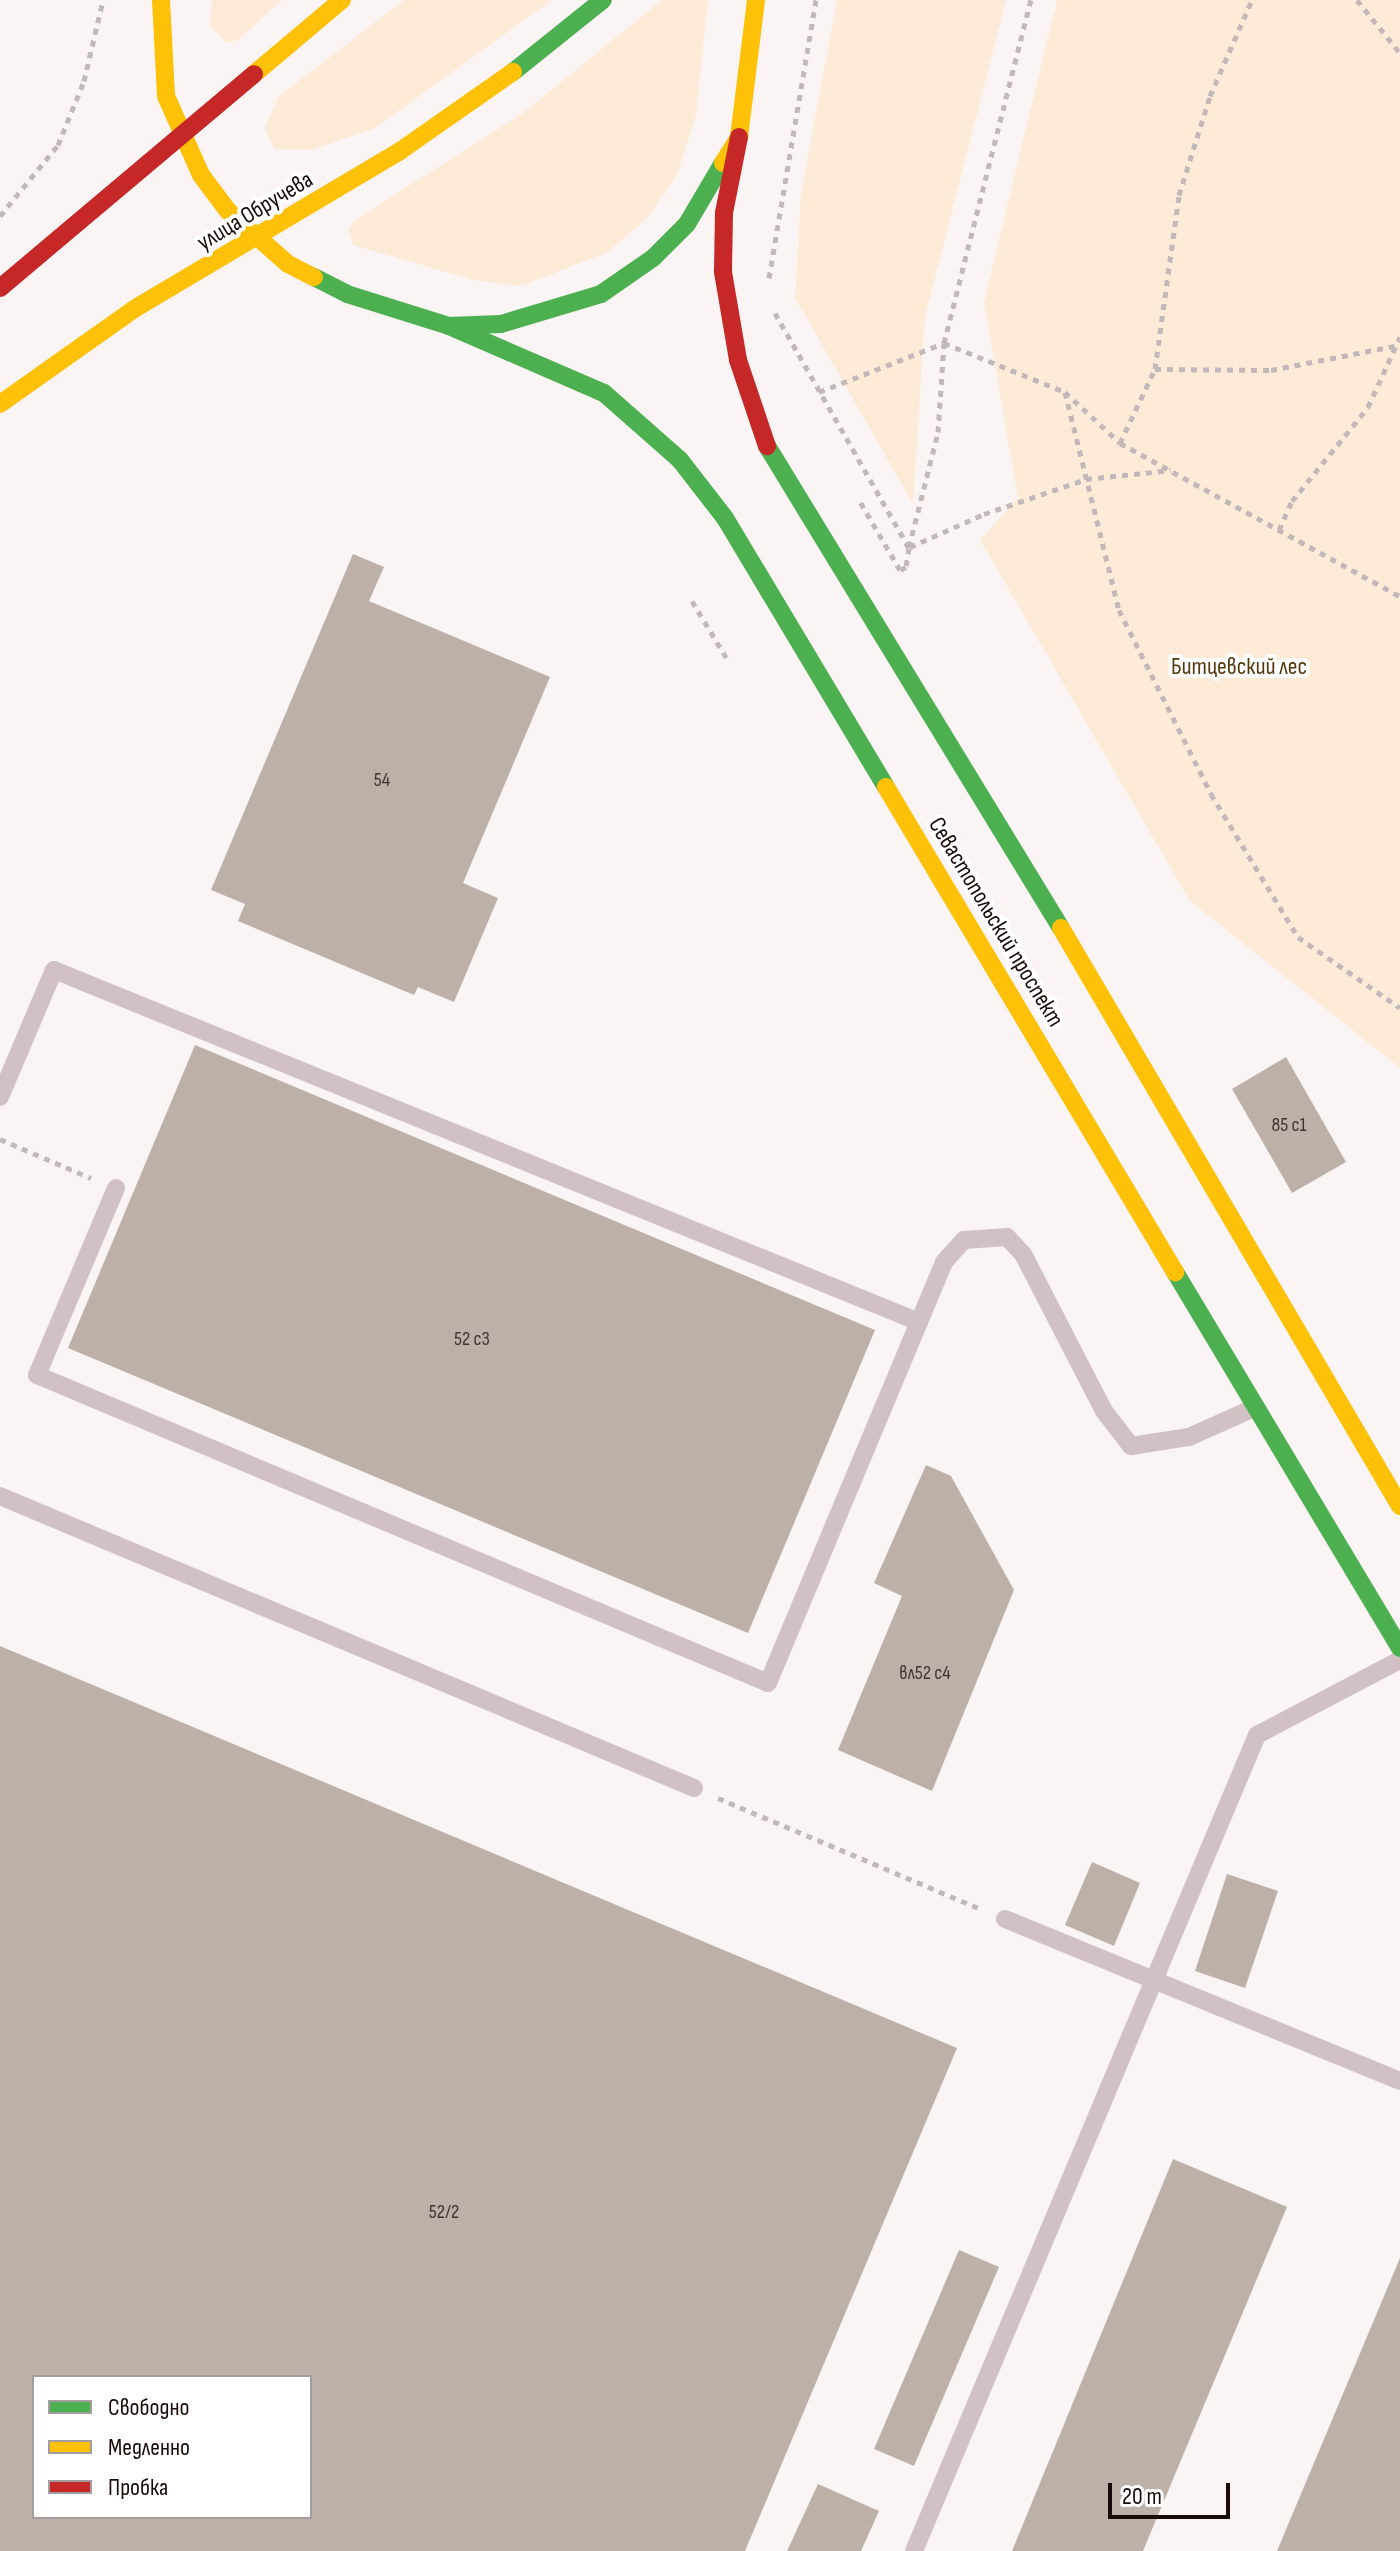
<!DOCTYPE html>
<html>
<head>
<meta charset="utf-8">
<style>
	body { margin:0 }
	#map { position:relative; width:1400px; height:2551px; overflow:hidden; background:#faf5f4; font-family:"Sofia Sans Condensed",sans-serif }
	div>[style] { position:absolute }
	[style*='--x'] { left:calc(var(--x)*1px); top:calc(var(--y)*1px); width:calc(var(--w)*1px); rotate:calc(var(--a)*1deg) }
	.green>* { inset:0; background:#fdebd7 }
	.building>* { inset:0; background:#bdb0a9 }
	.path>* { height:5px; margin-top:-2.5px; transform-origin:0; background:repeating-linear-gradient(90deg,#c2b7b9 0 6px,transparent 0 12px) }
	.lane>* { height:18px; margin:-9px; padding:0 9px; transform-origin:9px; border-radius:9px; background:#d1c0c4 }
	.fast>* { height:18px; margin:-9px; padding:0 9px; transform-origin:9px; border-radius:9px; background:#4caf50 }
	.slow>* { height:18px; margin:-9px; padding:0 9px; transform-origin:9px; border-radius:9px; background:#ffc107 }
	.jam>* { height:18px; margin:-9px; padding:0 9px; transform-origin:9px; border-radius:9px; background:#c62828 }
	span { translate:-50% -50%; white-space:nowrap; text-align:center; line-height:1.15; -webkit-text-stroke:8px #fff; paint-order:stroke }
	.number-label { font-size:20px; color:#413432 }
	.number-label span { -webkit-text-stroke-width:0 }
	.street-label { font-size:24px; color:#180b0a }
	.park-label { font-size:24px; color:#55390e }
	.legend { position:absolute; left:32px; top:2375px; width:280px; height:144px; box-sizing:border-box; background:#fff; border:2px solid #a39d9d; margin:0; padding:10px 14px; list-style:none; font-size:24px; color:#180b0a }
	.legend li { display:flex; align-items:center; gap:16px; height:40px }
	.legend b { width:40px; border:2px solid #a39d9d }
	.scale { position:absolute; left:1108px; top:2483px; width:122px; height:36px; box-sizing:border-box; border:4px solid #180b0a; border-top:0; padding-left:10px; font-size:24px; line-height:28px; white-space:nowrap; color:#180b0a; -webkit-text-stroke:6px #fff; paint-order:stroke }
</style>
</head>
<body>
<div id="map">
	<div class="green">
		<i style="clip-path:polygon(212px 0,282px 0,238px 40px,227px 43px,210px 26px)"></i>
		<i style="clip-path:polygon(404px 0,552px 0,375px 128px,312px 150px,274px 149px,265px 128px,278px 97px)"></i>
		<i style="clip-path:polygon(662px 0,708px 0,696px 115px,677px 175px,647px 218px,608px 252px,521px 286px,473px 280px,353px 245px,348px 230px,355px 220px,523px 113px)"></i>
		<i style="clip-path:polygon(837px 0,1006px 0,925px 317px,913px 504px,795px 298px,801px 194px)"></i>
		<i style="clip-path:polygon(1057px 0,1400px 0,1400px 1068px,1190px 901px,980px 540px,1018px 498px,984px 302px)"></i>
	</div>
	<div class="building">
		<i style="clip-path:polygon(353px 554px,384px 567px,369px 601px,550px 677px,463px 883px,498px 898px,454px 1002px,418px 987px,414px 995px,238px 921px,245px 904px,211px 890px)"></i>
		<i style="clip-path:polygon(195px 1045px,875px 1330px,748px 1633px,68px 1348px)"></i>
		<i style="clip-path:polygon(1286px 1057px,1346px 1162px,1292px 1193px,1232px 1089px)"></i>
		<i style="clip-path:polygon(926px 1465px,951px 1476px,1014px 1590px,932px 1791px,838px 1750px,902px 1596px,874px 1583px)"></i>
		<i style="clip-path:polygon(evenodd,0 1646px,957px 2048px,745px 2551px,0 2551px,0 1646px,34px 2377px,310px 2377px,310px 2517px,34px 2517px,34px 2377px)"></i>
		<i style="clip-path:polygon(1092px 1862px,1140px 1883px,1114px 1946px,1065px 1925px)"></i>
		<i style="clip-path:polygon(1227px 1874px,1278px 1891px,1245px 1988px,1195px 1971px)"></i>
		<i style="clip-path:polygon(1173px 2159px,1287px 2207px,1143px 2551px,1012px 2551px)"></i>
		<i style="clip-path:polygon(959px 2250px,999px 2267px,914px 2466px,874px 2449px)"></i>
		<i style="clip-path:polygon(1400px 2258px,1400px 2551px,1277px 2551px)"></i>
		<i style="clip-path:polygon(818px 2484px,879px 2511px,861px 2551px,787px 2551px)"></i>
	</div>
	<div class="path">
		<i style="--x:1357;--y:0;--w:68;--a:50.9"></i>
		<i style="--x:0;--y:216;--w:92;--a:-50.8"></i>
		<i style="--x:58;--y:145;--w:69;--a:-67.9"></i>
		<i style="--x:84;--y:81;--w:83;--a:-76.8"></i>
		<i style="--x:769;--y:278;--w:282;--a:-80.4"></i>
		<i style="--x:775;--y:313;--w:271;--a:60.3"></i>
		<i style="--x:909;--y:548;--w:19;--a:99"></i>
		<i style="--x:906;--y:567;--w:7;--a:153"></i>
		<i style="--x:900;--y:570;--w:83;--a:-120.3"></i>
		<i style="--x:1155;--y:369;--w:116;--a:0.5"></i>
		<i style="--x:1271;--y:370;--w:131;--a:-11"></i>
		<i style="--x:819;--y:392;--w:134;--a:-21.4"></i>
		<i style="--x:944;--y:343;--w:131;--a:22"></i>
		<i style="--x:1065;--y:392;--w:75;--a:42.8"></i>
		<i style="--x:1120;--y:443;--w:319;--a:28.7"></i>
		<i style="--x:1065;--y:392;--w:225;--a:76.1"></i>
		<i style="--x:1119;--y:610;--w:206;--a:63.4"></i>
		<i style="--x:1211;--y:794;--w:167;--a:58.7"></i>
		<i style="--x:1298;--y:937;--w:124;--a:34.8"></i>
		<i style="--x:1120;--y:443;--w:82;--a:-64.7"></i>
		<i style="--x:1155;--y:369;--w:176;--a:-82.1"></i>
		<i style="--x:1179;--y:195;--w:104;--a:-72.6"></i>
		<i style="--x:1210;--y:96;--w:105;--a:-66.4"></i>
		<i style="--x:1279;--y:530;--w:32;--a:-66"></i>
		<i style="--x:1292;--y:501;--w:121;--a:-51"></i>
		<i style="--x:1368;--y:407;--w:77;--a:-65.4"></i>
		<i style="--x:909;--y:547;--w:119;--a:-75.8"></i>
		<i style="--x:938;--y:432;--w:89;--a:-86.1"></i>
		<i style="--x:944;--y:343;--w:354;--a:-75.8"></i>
		<i style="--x:910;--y:547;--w:81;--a:-24"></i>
		<i style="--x:984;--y:514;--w:108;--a:-18.9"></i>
		<i style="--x:1086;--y:479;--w:85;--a:-6"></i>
		<i style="--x:692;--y:601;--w:71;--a:58.8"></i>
		<i style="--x:0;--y:1139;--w:99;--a:23.2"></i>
		<i style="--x:718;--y:1798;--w:282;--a:22.9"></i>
	</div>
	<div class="lane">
		<i style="--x:0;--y:1097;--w:138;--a:-67"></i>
		<i style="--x:54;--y:970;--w:934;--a:22.14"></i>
		<i style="--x:116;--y:1188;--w:203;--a:112.9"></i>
		<i style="--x:37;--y:1375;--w:793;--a:22.85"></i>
		<i style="--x:768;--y:1683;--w:456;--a:-67.3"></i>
		<i style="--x:944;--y:1262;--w:30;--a:-48"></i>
		<i style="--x:964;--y:1240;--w:43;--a:-4"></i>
		<i style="--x:1007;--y:1237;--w:23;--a:47"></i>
		<i style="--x:1023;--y:1254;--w:177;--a:62.7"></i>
		<i style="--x:1104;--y:1411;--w:44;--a:52.4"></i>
		<i style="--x:1131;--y:1446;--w:59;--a:-8.8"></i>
		<i style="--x:1189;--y:1437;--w:73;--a:-24.1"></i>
		<i style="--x:0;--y:1496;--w:753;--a:22.82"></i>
		<i style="--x:1005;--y:1919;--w:427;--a:22.3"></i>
		<i style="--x:914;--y:2551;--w:885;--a:-67.2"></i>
		<i style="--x:1257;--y:1735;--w:161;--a:-27.7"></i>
	</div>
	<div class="fast">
		<i style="--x:513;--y:72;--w:115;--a:-38.7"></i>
		<i style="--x:314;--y:277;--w:37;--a:27"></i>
		<i style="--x:347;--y:294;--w:107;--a:17.4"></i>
		<i style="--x:449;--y:326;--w:52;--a:-2.2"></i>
		<i style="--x:501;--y:324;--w:104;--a:-16.7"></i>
		<i style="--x:601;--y:294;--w:63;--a:-34.7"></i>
		<i style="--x:653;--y:258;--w:48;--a:-45"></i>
		<i style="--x:687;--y:224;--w:71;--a:-59.5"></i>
		<i style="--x:449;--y:326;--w:169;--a:23.4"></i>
		<i style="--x:604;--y:393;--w:101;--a:41.4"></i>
		<i style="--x:680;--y:460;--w:73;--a:52.2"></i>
		<i style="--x:725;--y:518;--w:313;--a:59.1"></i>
		<i style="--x:767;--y:446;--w:565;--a:58.62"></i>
		<i style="--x:1175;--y:1272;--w:438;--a:59.1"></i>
	</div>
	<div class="slow">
		<i style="--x:161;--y:0;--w:96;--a:87"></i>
		<i style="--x:166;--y:96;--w:86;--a:66.1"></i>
		<i style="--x:201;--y:175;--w:45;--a:53.1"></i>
		<i style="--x:228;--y:211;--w:80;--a:41.5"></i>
		<i style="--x:288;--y:264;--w:29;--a:27"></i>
		<i style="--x:254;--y:74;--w:115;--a:-40.1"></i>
		<i style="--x:723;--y:163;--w:31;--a:-58"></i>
		<i style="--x:739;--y:137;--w:138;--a:-82.9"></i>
		<i style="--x:0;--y:404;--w:164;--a:-35.3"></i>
		<i style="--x:134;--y:309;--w:309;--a:-30.7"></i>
		<i style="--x:400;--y:151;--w:138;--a:-35"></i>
		<i style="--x:886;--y:787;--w:565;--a:59.21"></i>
		<i style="--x:1061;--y:928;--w:670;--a:59.61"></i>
	</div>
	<div class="jam">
		<i style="--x:739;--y:137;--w:77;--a:101.2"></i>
		<i style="--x:724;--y:213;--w:59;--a:91"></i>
		<i style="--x:723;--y:272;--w:89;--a:80.3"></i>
		<i style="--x:738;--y:360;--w:91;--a:71.4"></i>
		<i style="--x:0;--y:288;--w:332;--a:-40.1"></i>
	</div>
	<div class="number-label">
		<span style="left:382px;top:780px">54</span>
		<span style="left:1289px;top:1125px">85 с1</span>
		<span style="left:472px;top:1339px">52 с3</span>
		<span style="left:925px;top:1673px">вл52 с4</span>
		<span style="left:444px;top:2212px">52/2</span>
	</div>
	<div class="street-label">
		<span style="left:255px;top:211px;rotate:-31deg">улица Обручева</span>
		<span style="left:996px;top:922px;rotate:59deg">Севастопольский проспект</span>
	</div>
	<div class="park-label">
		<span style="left:1239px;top:667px">Битцевский лес</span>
	</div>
	<ul class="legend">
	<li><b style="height:10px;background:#4caf50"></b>Свободно</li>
	<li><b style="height:10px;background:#ffc107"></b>Медленно</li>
	<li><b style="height:10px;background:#c62828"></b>Пробка</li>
	</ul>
	<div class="scale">20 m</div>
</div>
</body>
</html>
